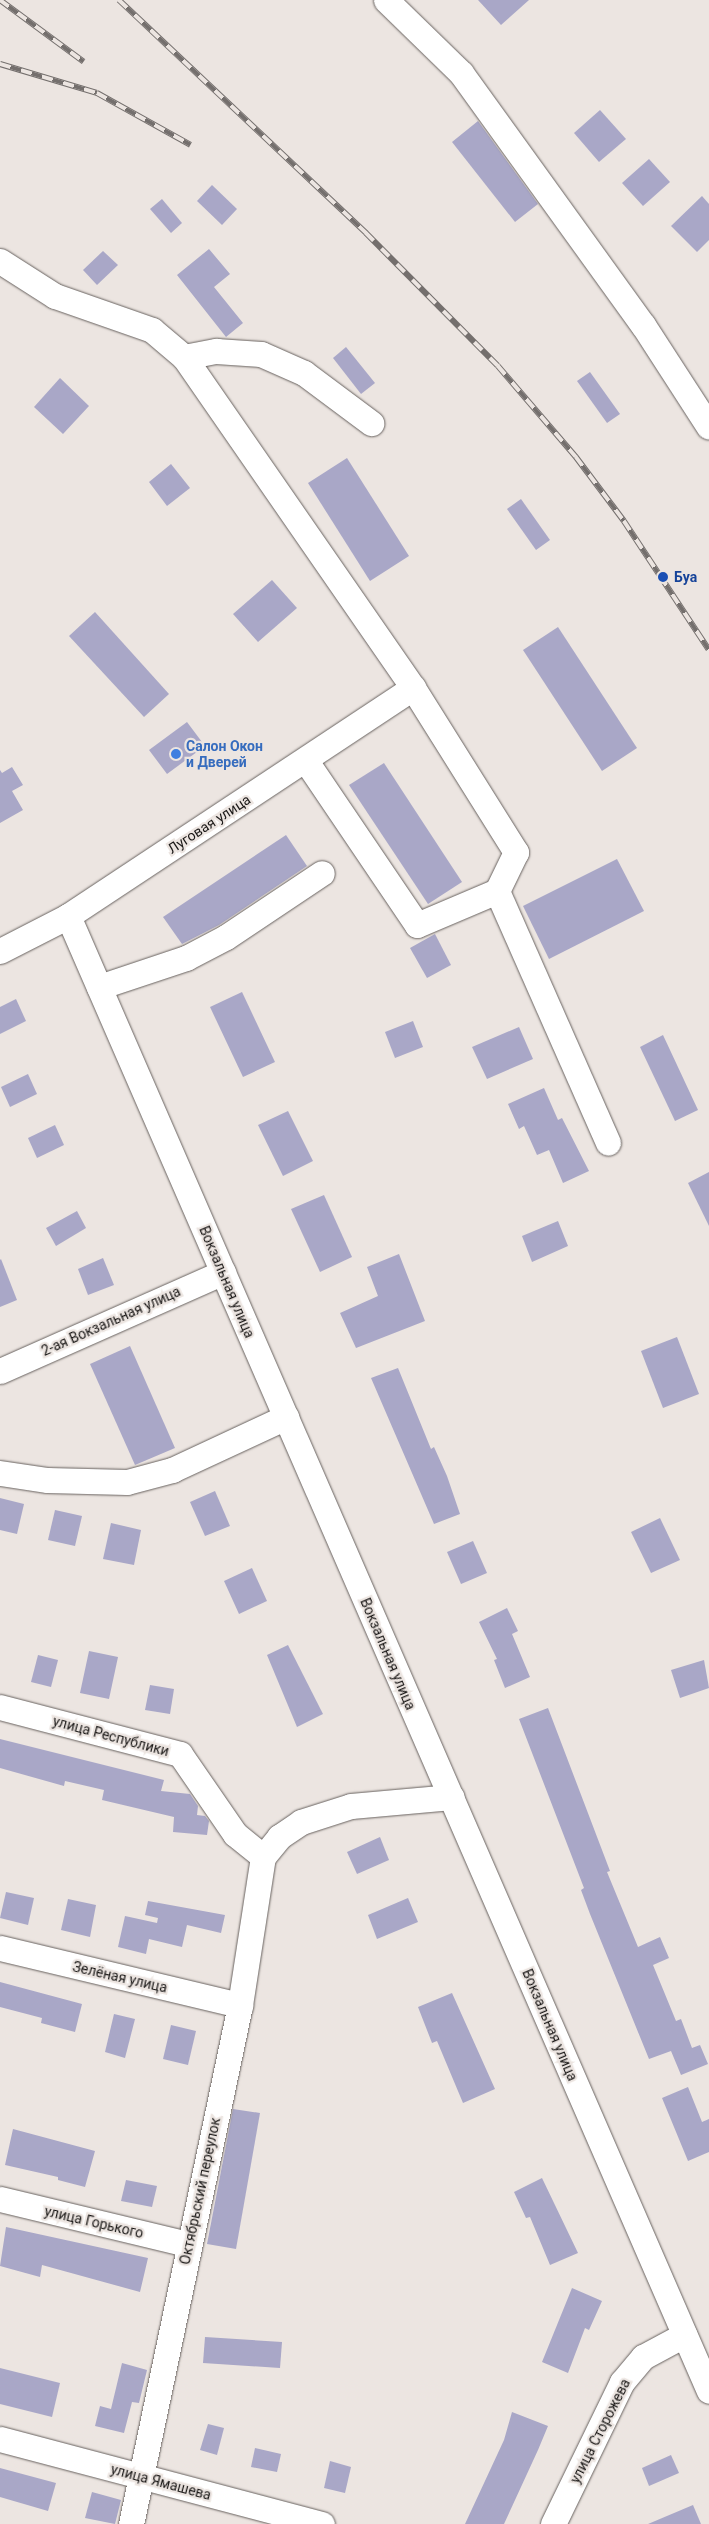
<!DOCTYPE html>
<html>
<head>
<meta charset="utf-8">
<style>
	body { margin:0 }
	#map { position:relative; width:709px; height:2524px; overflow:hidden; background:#ece5e1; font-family:Roboto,sans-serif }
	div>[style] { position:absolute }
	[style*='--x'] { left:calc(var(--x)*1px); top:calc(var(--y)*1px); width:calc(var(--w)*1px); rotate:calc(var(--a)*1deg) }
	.building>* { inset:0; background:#a9a7c7 }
	.roads { filter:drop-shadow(0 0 1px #68625f) drop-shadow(0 0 1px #68625f) }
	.minor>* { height:25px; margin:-12.5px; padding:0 12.5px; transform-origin:12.5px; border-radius:12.5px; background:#fff }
	.rail>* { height:5.5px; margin-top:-2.75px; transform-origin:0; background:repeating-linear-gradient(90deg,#ece5e1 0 11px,#746f6d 0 22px); box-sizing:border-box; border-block:1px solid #746f6d }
	.dots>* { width:14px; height:14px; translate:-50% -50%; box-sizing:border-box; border:2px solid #ece5e1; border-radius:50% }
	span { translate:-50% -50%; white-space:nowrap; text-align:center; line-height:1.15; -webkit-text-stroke:4.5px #ece5e1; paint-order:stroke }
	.transit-label { font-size:14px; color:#164399; font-weight:700 }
	.left { translate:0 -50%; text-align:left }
	.shop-label { font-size:14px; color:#366cbe; font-weight:700 }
	.street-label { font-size:14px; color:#191716 }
</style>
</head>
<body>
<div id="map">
	<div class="building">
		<i style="clip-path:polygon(478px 0,529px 0,501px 25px)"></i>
		<i style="clip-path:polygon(600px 110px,626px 139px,599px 162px,574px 133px)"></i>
		<i style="clip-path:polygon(478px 121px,538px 204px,515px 222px,452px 142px)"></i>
		<i style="clip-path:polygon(649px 159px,670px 182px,643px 206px,622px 183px)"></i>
		<i style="clip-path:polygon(212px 185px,237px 209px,222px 225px,197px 201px)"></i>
		<i style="clip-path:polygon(702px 196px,709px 204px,709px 240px,697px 252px,671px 226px)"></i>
		<i style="clip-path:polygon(162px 199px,182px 223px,171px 233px,150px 209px)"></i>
		<i style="clip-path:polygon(209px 249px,230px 274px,214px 287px,243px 323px,226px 337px,177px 275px)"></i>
		<i style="clip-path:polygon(103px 251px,118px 265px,97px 285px,83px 270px)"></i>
		<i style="clip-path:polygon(346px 347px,375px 383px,361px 394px,333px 358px)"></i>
		<i style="clip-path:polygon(590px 372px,620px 414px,607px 423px,577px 381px)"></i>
		<i style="clip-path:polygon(60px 378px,89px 406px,63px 434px,34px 407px)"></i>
		<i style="clip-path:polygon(347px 458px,409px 556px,370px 581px,308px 483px)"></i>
		<i style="clip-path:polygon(171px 464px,190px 488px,167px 506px,149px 482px)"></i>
		<i style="clip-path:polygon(521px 499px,550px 540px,536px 550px,507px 509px)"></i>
		<i style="clip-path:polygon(272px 580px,297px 608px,258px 642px,233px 614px)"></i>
		<i style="clip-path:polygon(95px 612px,169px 694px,144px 717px,69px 636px)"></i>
		<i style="clip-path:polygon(558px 627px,637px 748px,602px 771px,523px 650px)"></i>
		<i style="clip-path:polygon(187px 722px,205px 746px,167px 774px,149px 750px)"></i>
		<i style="clip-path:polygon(384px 763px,462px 882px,428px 904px,349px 785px)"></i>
		<i style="clip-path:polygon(12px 767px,23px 785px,12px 791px,23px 810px,0 823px,0 770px,2px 773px)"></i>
		<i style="clip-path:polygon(286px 835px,307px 866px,219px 925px,182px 944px,163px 917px)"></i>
		<i style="clip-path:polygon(617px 859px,644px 911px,549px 959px,523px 906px)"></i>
		<i style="clip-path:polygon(435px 934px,451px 965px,427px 978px,410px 948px)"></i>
		<i style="clip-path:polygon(242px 992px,275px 1062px,243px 1077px,210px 1007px)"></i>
		<i style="clip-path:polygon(16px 999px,26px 1021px,0 1034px,0 1007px)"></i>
		<i style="clip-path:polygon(413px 1021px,423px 1047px,395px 1058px,385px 1032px)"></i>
		<i style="clip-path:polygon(519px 1027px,533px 1059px,487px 1079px,472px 1047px)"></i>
		<i style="clip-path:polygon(663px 1035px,698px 1110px,675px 1121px,640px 1047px)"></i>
		<i style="clip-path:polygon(28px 1074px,37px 1094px,10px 1107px,1px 1087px)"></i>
		<i style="clip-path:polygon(544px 1088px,558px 1120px,562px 1118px,589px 1171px,563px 1183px,549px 1150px,537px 1155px,524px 1126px,519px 1129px,508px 1104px)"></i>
		<i style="clip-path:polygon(288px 1111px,313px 1161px,283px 1176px,258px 1125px)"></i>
		<i style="clip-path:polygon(55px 1125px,64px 1145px,37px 1158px,28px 1138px)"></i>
		<i style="clip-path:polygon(709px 1172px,709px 1226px,688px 1183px)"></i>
		<i style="clip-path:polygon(324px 1195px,352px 1257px,320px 1272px,291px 1209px)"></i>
		<i style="clip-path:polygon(77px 1211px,86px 1228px,56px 1246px,46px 1228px)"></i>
		<i style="clip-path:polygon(558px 1221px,568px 1246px,532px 1262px,522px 1236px)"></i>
		<i style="clip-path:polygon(399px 1254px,425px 1321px,356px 1348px,340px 1313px,378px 1296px,367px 1267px)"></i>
		<i style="clip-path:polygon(103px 1258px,114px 1285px,88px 1295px,78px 1269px)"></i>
		<i style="clip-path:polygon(1px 1259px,17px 1300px,0 1307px,0 1260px)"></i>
		<i style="clip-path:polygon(677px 1337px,699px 1394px,663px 1408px,641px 1351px)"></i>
		<i style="clip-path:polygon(130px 1346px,175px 1448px,135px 1465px,90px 1364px)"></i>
		<i style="clip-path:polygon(398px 1368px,431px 1449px,434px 1447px,447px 1476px,460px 1514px,434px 1524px,371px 1378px)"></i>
		<i style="clip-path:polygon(215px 1491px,230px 1526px,205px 1536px,190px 1502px)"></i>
		<i style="clip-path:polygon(0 1498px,24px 1504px,17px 1534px,0 1530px)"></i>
		<i style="clip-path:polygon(55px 1510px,82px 1516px,75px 1546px,48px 1540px)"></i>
		<i style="clip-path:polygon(660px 1518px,680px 1560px,651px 1573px,631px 1532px)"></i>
		<i style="clip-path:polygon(111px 1523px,141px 1530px,134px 1565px,103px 1559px)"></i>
		<i style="clip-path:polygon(473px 1541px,487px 1573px,461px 1584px,447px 1552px)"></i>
		<i style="clip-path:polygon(252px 1568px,267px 1601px,239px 1614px,224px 1581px)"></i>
		<i style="clip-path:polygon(507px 1608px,518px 1631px,512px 1634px,530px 1677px,505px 1688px,494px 1660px,497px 1659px,479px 1622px)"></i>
		<i style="clip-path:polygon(288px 1645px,323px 1714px,297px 1727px,267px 1655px)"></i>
		<i style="clip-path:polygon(89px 1651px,118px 1657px,109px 1699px,80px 1693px)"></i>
		<i style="clip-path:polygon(38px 1655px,58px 1660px,51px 1687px,31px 1682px)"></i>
		<i style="clip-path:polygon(704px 1660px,709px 1688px,680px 1698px,671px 1670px)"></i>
		<i style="clip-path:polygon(150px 1685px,174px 1689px,170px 1714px,145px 1710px)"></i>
		<i style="clip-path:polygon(548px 1708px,610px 1871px,607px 1872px,638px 1947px,660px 1937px,669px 1958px,653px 1965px,676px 2021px,681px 2019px,692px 2048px,700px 2045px,708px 2064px,681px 2075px,671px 2051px,649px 2059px,590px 1914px,581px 1890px,584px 1888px,519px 1719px)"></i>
		<i style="clip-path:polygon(0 1739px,164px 1780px,161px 1791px,190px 1794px,198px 1806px,197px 1815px,205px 1816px,209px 1821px,207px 1835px,173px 1832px,174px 1817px,102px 1800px,104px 1790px,65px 1781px,64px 1786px,0 1768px)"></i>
		<i style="clip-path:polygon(380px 1837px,389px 1860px,357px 1874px,347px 1852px)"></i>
		<i style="clip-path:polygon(6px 1892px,34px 1898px,28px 1925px,0 1918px)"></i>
		<i style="clip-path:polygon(408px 1898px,418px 1922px,377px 1939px,368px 1915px)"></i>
		<i style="clip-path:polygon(68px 1899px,96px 1905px,90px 1937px,61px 1930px)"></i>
		<i style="clip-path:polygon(148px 1901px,225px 1915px,221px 1933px,187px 1925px,182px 1947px,149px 1939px,146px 1954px,118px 1947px,125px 1916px,157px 1923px,158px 1918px,145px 1915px)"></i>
		<i style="clip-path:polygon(0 1982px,82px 2004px,75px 2032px,41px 2023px,42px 2018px,0 2007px)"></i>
		<i style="clip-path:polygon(452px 1993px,495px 2089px,463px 2103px,437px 2041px,432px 2043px,418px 2007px)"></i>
		<i style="clip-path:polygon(114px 2014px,135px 2019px,125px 2058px,105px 2052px)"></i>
		<i style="clip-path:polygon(171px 2025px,196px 2031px,188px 2065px,163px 2059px)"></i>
		<i style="clip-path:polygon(688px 2087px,702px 2122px,709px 2119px,709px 2152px,688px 2161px,662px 2098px)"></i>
		<i style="clip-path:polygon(233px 2109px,260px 2113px,236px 2249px,207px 2244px)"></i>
		<i style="clip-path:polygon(13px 2129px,95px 2151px,85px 2187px,58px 2180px,58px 2177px,5px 2165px)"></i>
		<i style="clip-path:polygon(542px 2178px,578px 2253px,550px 2265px,530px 2217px,526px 2218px,514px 2192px)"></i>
		<i style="clip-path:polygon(126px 2180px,157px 2186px,152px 2207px,121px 2201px)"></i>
		<i style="clip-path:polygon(6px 2227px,148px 2258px,140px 2292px,42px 2265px,40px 2277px,0 2266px)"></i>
		<i style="clip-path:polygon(572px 2288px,602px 2301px,589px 2330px,585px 2328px,568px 2373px,542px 2362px)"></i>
		<i style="clip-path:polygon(205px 2337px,282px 2342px,280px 2368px,203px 2363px)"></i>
		<i style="clip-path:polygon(122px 2363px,147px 2370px,139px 2403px,132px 2402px,124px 2433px,95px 2426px,100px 2406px,111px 2409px)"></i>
		<i style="clip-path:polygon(0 2368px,60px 2383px,52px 2417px,0 2404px)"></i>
		<i style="clip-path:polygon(512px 2412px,548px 2426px,538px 2450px,504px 2524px,465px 2524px,504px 2440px)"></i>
		<i style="clip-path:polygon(208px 2424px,224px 2428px,217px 2455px,200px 2450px)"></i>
		<i style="clip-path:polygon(255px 2448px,281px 2454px,277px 2472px,251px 2467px)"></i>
		<i style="clip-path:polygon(671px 2455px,679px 2473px,649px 2486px,642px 2468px)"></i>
		<i style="clip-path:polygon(330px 2461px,351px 2467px,345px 2493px,324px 2488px)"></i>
		<i style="clip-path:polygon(0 2468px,56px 2483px,48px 2511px,0 2497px)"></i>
		<i style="clip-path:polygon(92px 2492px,121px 2500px,115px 2524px,85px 2518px)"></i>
		<i style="clip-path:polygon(693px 2505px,701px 2524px,648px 2524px)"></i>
	</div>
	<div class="roads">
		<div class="minor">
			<i style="--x:386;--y:0;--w:105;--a:44.2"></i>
			<i style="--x:461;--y:73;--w:311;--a:54.2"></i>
			<i style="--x:643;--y:325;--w:121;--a:57.1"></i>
			<i style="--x:0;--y:261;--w:65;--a:32.5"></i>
			<i style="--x:55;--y:296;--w:103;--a:19.3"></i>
			<i style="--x:152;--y:330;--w:42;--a:40.2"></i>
			<i style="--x:184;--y:357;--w:402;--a:55.3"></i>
			<i style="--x:413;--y:688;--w:194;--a:57.9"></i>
			<i style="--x:516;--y:852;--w:43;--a:116"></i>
			<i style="--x:497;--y:891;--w:275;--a:66.2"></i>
			<i style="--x:184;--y:357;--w:33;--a:-11"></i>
			<i style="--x:216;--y:351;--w:45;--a:3.8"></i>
			<i style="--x:261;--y:354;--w:47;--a:23.8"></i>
			<i style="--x:304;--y:373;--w:84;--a:36.7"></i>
			<i style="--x:306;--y:761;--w:198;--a:55.9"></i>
			<i style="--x:417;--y:925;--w:87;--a:-23"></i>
			<i style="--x:68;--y:916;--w:1608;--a:66.51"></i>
			<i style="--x:0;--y:951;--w:76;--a:-27.2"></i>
			<i style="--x:68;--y:916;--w:414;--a:-33.5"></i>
			<i style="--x:99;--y:987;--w:92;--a:-18.4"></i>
			<i style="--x:186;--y:958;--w:45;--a:-27.7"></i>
			<i style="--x:226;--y:937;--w:115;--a:-33.7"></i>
			<i style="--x:0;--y:1371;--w:244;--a:-23.9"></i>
			<i style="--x:0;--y:1473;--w:48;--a:8.5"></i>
			<i style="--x:47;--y:1480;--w:80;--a:1.4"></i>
			<i style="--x:127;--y:1482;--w:47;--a:-14.9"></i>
			<i style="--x:172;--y:1470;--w:126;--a:-24.9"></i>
			<i style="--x:0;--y:1707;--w:186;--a:14.6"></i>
			<i style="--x:180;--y:1754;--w:97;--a:55.5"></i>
			<i style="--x:235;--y:1834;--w:36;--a:39"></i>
			<i style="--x:263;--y:1857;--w:26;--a:-51"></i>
			<i style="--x:279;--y:1837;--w:27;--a:-34"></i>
			<i style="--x:301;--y:1822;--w:52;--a:-17.7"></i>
			<i style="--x:351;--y:1806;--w:101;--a:-5.1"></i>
			<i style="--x:0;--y:1948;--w:247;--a:13.4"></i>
			<i style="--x:0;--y:2199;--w:193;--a:13.5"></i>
			<i style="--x:0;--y:2439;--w:333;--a:14.8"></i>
			<i style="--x:131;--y:2524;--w:530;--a:-78.14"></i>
			<i style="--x:240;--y:2005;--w:150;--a:-81.2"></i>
			<i style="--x:553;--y:2524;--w:158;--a:-64.1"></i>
			<i style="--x:622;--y:2382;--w:33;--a:-50"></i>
			<i style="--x:643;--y:2357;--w:47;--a:-28.2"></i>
		</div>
	</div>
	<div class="rail">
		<i style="--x:0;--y:0;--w:104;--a:36.4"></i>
		<i style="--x:119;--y:0;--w:340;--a:43.3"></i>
		<i style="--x:366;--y:233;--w:187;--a:45.2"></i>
		<i style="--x:498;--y:366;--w:120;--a:49.4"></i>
		<i style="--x:576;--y:457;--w:80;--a:53.1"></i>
		<i style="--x:624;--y:521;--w:154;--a:56.6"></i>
		<i style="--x:0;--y:64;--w:101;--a:16.6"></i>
		<i style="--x:97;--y:93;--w:107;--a:29"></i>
	</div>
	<div class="dots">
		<i style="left:663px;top:577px;background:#1a4fb4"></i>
		<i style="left:176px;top:754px;background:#3f7fe0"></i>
	</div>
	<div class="transit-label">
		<span class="left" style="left:674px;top:577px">Буа</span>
	</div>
	<div class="shop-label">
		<span class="left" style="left:186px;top:754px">Салон Окон<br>и Дверей</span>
	</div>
	<div class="street-label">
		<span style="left:209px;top:824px;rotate:-33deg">Луговая улица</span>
		<span style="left:227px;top:1282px;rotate:67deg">Вокзальная улица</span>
		<span style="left:111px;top:1321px;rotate:-24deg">2-ая Вокзальная улица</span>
		<span style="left:388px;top:1654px;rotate:67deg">Вокзальная улица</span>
		<span style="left:111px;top:1736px;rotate:15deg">улица Республики</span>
		<span style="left:120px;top:1977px;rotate:13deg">Зелёная улица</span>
		<span style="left:550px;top:2025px;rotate:67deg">Вокзальная улица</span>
		<span style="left:200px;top:2191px;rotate:-78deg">Октябрьский переулок</span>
		<span style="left:94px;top:2222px;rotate:13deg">улица Горького</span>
		<span style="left:600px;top:2431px;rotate:-63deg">улица Сторожева</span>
		<span style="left:161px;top:2482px;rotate:15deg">улица Ямашева</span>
	</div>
</div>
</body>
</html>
